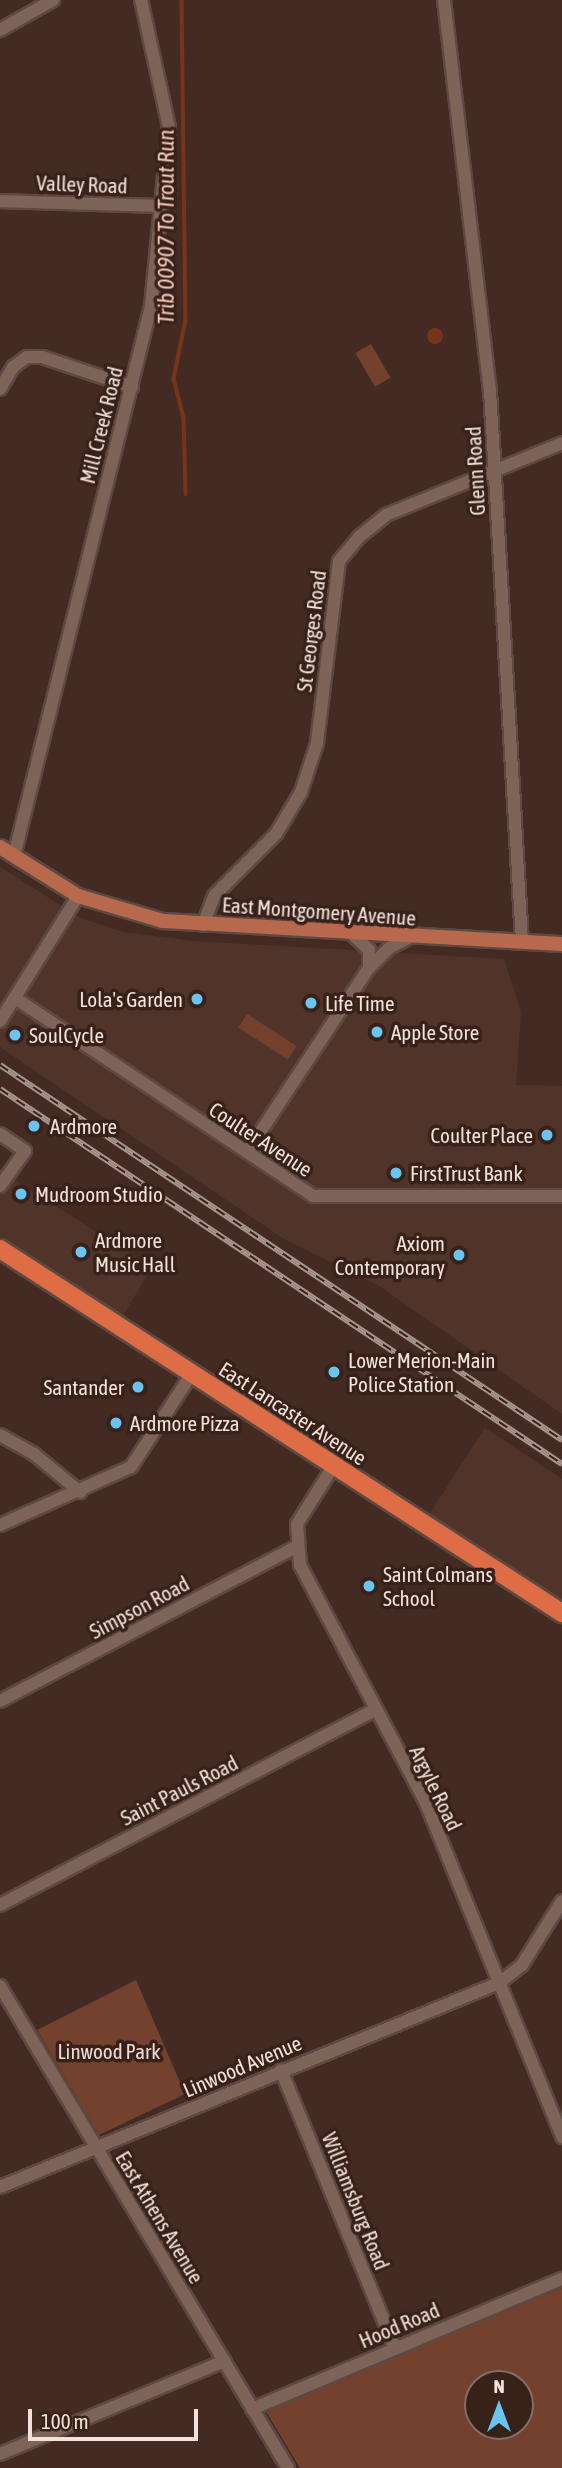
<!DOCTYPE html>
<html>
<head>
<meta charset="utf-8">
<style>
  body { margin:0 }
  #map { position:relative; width:562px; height:2468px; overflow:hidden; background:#432b23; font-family:"Asap Condensed",sans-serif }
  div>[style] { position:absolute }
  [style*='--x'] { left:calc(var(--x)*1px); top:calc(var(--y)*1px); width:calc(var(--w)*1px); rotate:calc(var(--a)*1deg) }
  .built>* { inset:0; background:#513429 }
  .green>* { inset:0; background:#75412f; transform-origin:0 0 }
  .water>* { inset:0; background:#78341b }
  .round { border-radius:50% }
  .stream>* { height:3.5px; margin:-1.75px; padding:0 1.75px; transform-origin:1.75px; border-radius:1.75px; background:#78341b }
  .roads { filter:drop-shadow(2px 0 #5d4941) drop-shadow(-2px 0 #5d4941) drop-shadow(0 2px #5d4941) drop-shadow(0 -2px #5d4941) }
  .minor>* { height:12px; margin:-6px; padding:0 6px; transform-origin:6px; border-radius:6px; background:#7e6359 }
  .major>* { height:14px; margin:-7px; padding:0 7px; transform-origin:7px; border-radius:7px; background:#b8694d }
  .highway>* { height:18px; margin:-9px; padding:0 9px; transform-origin:9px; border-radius:9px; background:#de6d45 }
  .rail>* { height:6px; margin-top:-3px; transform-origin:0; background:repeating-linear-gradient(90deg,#382119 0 10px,#a9958f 0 20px); box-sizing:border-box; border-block:2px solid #a9958f }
  .dots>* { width:19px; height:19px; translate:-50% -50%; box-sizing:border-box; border:4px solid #382119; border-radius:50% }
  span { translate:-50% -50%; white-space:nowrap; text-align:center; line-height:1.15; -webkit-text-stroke:7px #382119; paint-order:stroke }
  .street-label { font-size:21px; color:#f2e1dc }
  .poi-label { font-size:21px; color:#f2e1dc }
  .right { translate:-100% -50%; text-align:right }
  .left { translate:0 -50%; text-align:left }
  .park-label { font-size:21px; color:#efdad2 }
  .water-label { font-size:23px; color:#f7ccbd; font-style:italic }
  .north { position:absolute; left:464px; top:2370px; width:70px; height:70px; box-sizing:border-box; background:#382119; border:2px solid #826e67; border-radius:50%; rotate:0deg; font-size:19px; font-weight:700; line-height:28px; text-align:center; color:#f2e1dc }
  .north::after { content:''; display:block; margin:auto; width:24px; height:32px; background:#69c4f1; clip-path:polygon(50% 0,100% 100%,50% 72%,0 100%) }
  .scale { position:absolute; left:28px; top:2409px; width:170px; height:32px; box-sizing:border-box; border:4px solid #f2e1dc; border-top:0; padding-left:9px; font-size:21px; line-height:24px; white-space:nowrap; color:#f2e1dc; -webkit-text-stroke:5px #382119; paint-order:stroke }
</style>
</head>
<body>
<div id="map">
  <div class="built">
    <div style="clip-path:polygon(0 867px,81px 918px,123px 932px,193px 941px,504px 959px,521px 1012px,516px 1085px,562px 1086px,562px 1414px,378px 1285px,284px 1239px,0 1047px)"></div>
    <div style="clip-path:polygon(0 1171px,152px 1267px,123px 1316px,0 1237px)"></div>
    <div style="clip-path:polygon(485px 1428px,562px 1479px,562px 1600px,428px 1516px)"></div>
  </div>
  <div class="green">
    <div style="left:371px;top:344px;width:39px;height:18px;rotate:60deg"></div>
    <div style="left:247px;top:1014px;width:59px;height:16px;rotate:33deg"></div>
    <div style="clip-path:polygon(136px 1980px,185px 2094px,99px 2135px,37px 2030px)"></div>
    <div style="clip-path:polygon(evenodd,562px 2288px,562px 2468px,300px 2468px,265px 2410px,562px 2288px,478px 2384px,520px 2384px,520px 2426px,478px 2426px,478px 2384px)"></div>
  </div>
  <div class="water">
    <div class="round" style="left:427px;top:328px;width:16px;height:16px"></div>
  </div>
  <div class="stream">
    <div style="--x:182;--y:0;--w:320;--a:89.3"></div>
    <div style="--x:186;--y:320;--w:60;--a:101.5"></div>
    <div style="--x:174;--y:379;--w:40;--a:75.6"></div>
    <div style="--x:184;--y:418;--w:76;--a:88.5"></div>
  </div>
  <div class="roads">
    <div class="minor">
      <div style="--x:444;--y:0;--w:393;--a:83.3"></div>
      <div style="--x:490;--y:390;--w:553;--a:86.68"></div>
      <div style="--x:0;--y:30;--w:61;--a:-29.5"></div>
      <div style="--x:0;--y:201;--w:162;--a:1.8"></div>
      <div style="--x:0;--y:389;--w:26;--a:-59"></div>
      <div style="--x:13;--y:367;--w:17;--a:-36"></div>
      <div style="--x:27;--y:357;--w:15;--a:0"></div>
      <div style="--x:42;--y:357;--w:95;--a:18.4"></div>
      <div style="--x:14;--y:856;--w:567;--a:-76.01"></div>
      <div style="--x:151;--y:306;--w:180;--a:-84.3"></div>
      <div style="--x:169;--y:127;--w:130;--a:-102.4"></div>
      <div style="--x:203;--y:925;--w:31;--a:-69"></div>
      <div style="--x:214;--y:896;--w:88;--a:-45"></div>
      <div style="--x:276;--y:834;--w:49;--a:-59.2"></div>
      <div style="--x:301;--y:792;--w:52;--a:-71.9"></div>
      <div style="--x:317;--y:743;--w:183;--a:-83.1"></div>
      <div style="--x:339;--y:561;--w:31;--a:-50"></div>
      <div style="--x:359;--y:537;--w:35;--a:-39"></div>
      <div style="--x:386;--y:515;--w:190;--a:-22.2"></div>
      <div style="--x:352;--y:934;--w:23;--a:43"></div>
      <div style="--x:369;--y:950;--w:18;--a:90"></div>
      <div style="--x:15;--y:998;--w:358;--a:33.6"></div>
      <div style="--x:313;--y:1196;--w:249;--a:0"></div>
      <div style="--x:0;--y:1021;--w:147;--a:-58"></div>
      <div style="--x:0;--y:1134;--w:30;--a:34"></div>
      <div style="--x:25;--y:1151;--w:43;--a:125.5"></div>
      <div style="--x:247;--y:1152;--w:221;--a:-56.5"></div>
      <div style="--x:369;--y:968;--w:28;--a:-45"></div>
      <div style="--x:389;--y:948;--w:22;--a:-27"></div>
      <div style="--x:0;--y:1435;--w:39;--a:29"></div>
      <div style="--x:34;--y:1454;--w:60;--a:39.6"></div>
      <div style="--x:333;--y:1467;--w:67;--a:122.3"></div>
      <div style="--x:297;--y:1524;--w:41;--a:85.8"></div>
      <div style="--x:300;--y:1565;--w:269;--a:62.1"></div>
      <div style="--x:426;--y:1803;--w:361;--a:67.8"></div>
      <div style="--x:0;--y:1525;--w:143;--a:-23.9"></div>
      <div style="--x:131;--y:1467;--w:110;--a:-56.9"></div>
      <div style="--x:0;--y:1701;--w:334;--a:-27.5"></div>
      <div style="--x:0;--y:1905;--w:423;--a:-27.5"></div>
      <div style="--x:0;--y:1986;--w:561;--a:59.14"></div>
      <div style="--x:281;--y:2070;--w:300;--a:67.7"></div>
      <div style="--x:0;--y:2187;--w:539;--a:-22.24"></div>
      <div style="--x:499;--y:1983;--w:29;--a:-38"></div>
      <div style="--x:522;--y:1965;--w:75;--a:-58"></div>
      <div style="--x:252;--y:2409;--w:336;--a:-22.8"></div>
      <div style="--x:0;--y:2454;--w:243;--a:-22.5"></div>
    </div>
    <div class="major">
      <div style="--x:0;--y:847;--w:92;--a:32.1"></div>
      <div style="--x:78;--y:896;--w:89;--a:16.4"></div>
      <div style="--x:163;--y:921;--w:400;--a:3.3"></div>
    </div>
    <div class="highway">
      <div style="--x:0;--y:1249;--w:670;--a:32.93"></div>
    </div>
  </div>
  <div class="rail">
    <div style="--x:0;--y:1065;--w:676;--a:33.71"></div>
    <div style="--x:0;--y:1089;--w:676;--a:33.71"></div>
  </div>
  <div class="dots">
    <div style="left:197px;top:999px;background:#69c4f1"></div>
    <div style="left:311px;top:1003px;background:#69c4f1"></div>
    <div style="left:377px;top:1032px;background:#69c4f1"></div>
    <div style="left:15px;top:1035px;background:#69c4f1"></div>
    <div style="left:34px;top:1126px;background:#69c4f1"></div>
    <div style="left:547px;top:1135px;background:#69c4f1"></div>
    <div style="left:396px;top:1173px;background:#69c4f1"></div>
    <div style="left:21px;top:1194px;background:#69c4f1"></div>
    <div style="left:81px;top:1252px;background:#69c4f1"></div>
    <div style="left:459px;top:1255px;background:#69c4f1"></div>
    <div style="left:334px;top:1372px;background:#69c4f1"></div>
    <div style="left:138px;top:1387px;background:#69c4f1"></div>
    <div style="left:116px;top:1423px;background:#69c4f1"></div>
    <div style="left:369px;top:1586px;background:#69c4f1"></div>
  </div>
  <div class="street-label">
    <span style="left:82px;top:184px;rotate:2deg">Valley Road</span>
    <span style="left:101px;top:425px;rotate:-76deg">Mill Creek Road</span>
    <span style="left:475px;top:471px;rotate:-93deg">Glenn Road</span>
    <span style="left:311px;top:631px;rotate:-83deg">St Georges Road</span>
    <span style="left:319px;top:911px;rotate:4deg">East Montgomery Avenue</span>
    <span style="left:261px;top:1139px;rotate:33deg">Coulter Avenue</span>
    <span style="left:293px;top:1413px;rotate:33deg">East Lancaster Avenue</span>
    <span style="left:139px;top:1607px;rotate:-28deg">Simpson Road</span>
    <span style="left:436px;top:1788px;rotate:64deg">Argyle Road</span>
    <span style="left:179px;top:1790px;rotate:-27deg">Saint Pauls Road</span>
    <span style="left:242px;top:2066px;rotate:-23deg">Linwood Avenue</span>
    <span style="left:356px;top:2201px;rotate:68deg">Williamsburg Road</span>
    <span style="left:160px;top:2217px;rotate:59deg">East Athens Avenue</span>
    <span style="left:399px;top:2325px;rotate:-23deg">Hood Road</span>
  </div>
  <div class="poi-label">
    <span class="right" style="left:183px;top:999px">Lola's Garden</span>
    <span class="left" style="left:325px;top:1003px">Life Time</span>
    <span class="left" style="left:391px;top:1032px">Apple Store</span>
    <span class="left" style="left:29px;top:1035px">SoulCycle</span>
    <span class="left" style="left:50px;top:1126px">Ardmore</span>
    <span class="right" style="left:533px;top:1135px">Coulter Place</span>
    <span class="left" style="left:410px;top:1173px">FirstTrust Bank</span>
    <span class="left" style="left:35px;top:1194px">Mudroom Studio</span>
    <span class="left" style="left:95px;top:1252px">Ardmore<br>Music Hall</span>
    <span class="right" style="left:445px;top:1255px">Axiom<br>Contemporary</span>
    <span class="left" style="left:348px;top:1372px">Lower Merion-Main<br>Police Station</span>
    <span class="right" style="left:124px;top:1387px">Santander</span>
    <span class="left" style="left:130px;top:1423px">Ardmore Pizza</span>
    <span class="left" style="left:383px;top:1586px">Saint Colmans<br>School</span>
  </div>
  <div class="park-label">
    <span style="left:109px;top:2051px">Linwood Park</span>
  </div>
  <div class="water-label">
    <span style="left:166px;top:227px;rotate:-90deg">Trib 00907 To Trout Run</span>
  </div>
  <div class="north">N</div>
  <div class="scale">100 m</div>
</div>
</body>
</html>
